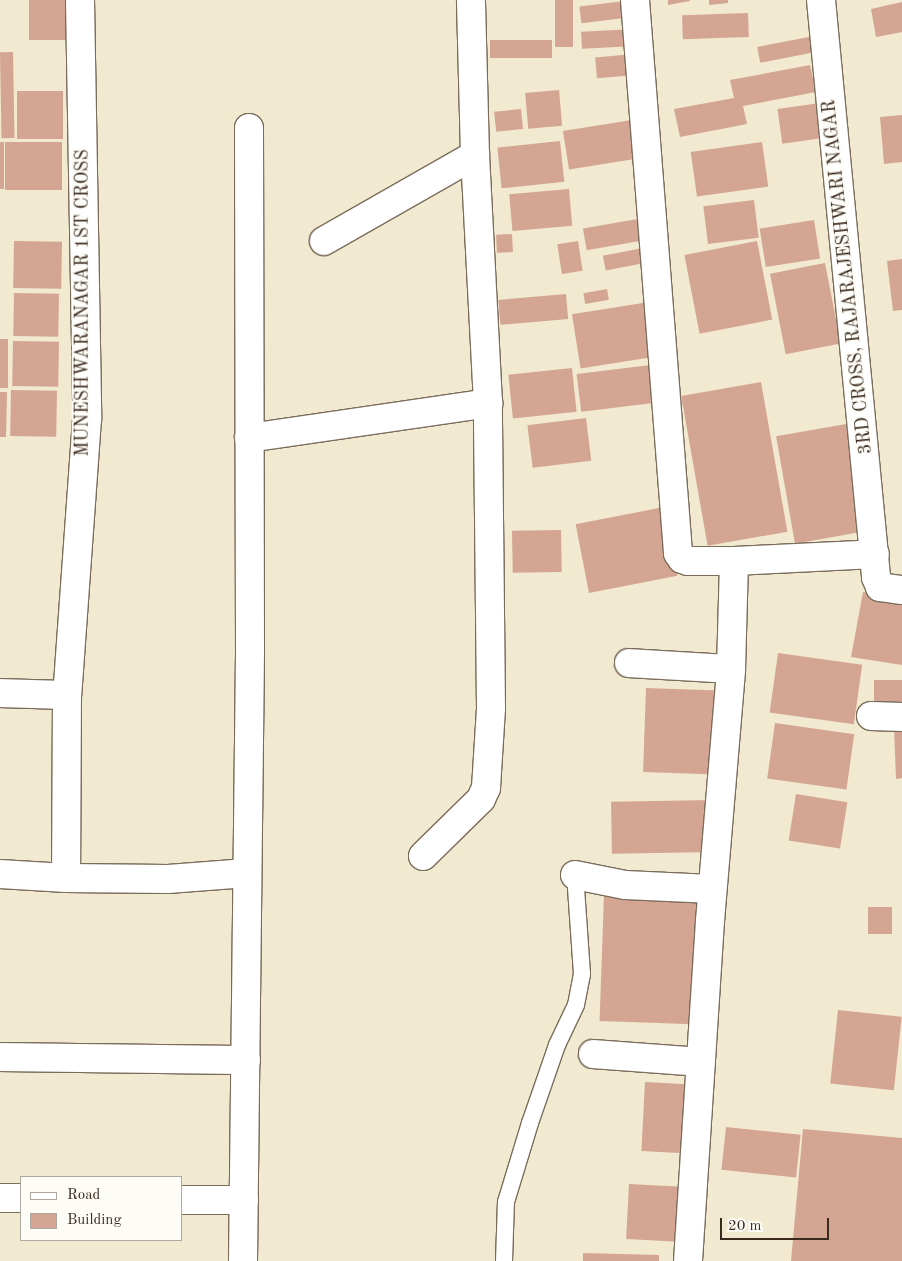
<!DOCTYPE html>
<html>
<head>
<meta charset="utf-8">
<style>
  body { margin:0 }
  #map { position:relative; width:902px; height:1261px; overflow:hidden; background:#f1e9d0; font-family:"Old Standard TT",serif }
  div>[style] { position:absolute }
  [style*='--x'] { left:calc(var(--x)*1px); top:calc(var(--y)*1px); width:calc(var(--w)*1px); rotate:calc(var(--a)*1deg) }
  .building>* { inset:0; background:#d5a594; transform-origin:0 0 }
  .roads { filter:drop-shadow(1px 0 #7b6d5c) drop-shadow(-1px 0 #7b6d5c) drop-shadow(0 1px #7b6d5c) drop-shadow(0 -1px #7b6d5c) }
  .service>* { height:16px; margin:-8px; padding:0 8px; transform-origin:8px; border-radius:8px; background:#fff }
  .minor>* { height:28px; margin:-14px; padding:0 14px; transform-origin:14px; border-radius:14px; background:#fff }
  span { translate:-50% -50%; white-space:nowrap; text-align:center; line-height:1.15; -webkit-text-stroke:4px #fdfcf7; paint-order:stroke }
  .street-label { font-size:18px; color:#3b2a1e }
  .legend { position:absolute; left:20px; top:1176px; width:162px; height:65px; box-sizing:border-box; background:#fdfcf7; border:1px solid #afa8a0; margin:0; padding:6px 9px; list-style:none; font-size:15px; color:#3b2a1e }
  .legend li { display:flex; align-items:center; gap:10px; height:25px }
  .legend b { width:25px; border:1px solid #afa8a0 }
  .scale { position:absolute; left:720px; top:1218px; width:109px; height:22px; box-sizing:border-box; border:2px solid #3b2a1e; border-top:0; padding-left:6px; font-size:15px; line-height:18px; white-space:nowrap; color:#3b2a1e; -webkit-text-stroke:4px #fdfcf7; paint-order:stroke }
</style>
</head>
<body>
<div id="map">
  <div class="building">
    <div style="left:29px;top:0;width:38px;height:40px"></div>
    <div style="left:555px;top:0;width:18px;height:47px"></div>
    <div style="left:632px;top:0;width:17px;height:53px;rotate:83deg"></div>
    <div style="clip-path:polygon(668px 0,690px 0,690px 1px,668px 5px)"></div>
    <div style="clip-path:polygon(709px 0,728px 0,728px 3px,709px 5px)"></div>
    <div style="clip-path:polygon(902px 2px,902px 32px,876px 37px,871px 9px)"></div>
    <div style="left:748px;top:13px;width:24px;height:66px;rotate:88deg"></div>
    <div style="left:635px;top:29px;width:17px;height:54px;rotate:87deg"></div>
    <div style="left:819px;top:35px;width:16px;height:63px;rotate:79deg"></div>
    <div style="left:552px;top:40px;width:18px;height:62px;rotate:90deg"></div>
    <div style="left:13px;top:52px;width:86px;height:13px;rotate:89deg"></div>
    <div style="left:634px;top:54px;width:21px;height:39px;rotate:85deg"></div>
    <div style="clip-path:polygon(810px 65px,816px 92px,743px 106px,747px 124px,680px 137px,674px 109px,734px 98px,730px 80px)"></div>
    <div style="left:559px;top:90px;width:36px;height:34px;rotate:85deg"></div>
    <div style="left:17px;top:91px;width:46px;height:48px"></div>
    <div style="left:820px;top:103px;width:35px;height:43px;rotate:82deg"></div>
    <div style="left:521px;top:109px;width:20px;height:27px;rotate:84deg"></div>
    <div style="clip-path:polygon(902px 115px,902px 162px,884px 164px,880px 117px)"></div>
    <div style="left:638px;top:119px;width:39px;height:76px;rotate:81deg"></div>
    <div style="left:560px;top:141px;width:41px;height:63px;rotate:84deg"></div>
    <div style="left:0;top:142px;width:4px;height:47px"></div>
    <div style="left:5px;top:142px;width:57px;height:48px"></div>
    <div style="left:762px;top:142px;width:45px;height:72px;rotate:82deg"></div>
    <div style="left:569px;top:189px;width:37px;height:60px;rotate:85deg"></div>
    <div style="left:754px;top:200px;width:38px;height:51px;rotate:83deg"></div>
    <div style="left:643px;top:218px;width:22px;height:61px;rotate:80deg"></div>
    <div style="left:814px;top:220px;width:39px;height:55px;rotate:81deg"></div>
    <div style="left:512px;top:234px;width:18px;height:16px;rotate:87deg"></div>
    <div style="left:14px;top:241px;width:48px;height:47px;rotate:1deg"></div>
    <div style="left:578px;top:241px;width:30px;height:21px;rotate:81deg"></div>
    <div style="left:757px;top:241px;width:80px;height:74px;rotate:79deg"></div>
    <div style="left:648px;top:247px;width:15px;height:46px;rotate:79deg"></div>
    <div style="clip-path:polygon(902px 259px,902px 310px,893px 311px,887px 261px)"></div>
    <div style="left:825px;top:263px;width:82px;height:56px;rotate:79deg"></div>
    <div style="left:607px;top:289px;width:11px;height:24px;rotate:80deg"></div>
    <div style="left:14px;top:293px;width:45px;height:43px;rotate:1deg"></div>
    <div style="left:566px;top:294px;width:25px;height:68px;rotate:85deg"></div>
    <div style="left:649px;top:302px;width:55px;height:78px;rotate:81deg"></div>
    <div style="left:0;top:339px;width:8px;height:49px"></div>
    <div style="left:13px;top:341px;width:46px;height:45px;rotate:1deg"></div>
    <div style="left:659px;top:364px;width:38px;height:83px;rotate:83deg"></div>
    <div style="left:572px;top:368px;width:44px;height:64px;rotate:84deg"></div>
    <div style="left:761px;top:382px;width:152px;height:81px;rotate:80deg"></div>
    <div style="left:11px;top:390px;width:46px;height:46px;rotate:1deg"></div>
    <div style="clip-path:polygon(0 392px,7px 392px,6px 437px,0 437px)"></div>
    <div style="left:586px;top:418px;width:43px;height:59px;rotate:83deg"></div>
    <div style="left:846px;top:424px;width:109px;height:71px;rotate:80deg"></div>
    <div style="left:664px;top:507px;width:70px;height:90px;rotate:79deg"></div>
    <div style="left:561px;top:530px;width:42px;height:49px;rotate:89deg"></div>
    <div style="clip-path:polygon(863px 592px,902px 598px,902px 665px,851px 657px)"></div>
    <div style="left:778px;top:653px;width:85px;height:60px;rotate:8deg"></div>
    <div style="left:874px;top:680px;width:28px;height:26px"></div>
    <div style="left:646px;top:688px;width:73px;height:84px;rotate:2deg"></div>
    <div style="left:775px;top:723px;width:80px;height:56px;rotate:8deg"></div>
    <div style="clip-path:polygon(902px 726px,902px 778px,896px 779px,894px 727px)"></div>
    <div style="left:796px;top:794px;width:52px;height:47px;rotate:9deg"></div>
    <div style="left:714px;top:800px;width:52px;height:103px;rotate:89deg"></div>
    <div style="left:604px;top:894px;width:94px;height:127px;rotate:2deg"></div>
    <div style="left:868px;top:907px;width:24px;height:27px"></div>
    <div style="left:838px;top:1010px;width:64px;height:74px;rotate:6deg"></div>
    <div style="left:645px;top:1082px;width:52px;height:69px;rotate:3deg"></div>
    <div style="left:726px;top:1127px;width:75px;height:43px;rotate:6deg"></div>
    <div style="clip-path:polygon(803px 1129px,902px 1138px,902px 1261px,791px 1261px)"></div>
    <div style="left:629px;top:1184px;width:62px;height:55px;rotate:3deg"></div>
    <div style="clip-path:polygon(583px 1253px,659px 1255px,659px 1261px,583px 1261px)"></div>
  </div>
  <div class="roads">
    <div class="service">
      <div style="--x:504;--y:1261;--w:59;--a:-88.1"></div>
      <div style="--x:506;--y:1202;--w:83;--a:-73.1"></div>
      <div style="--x:530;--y:1123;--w:83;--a:-70.9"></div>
      <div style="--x:557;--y:1045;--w:44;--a:-64.6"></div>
      <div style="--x:576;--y:1005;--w:32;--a:-79"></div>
      <div style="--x:582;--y:974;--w:99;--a:-94"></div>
    </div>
    <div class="minor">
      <div style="--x:80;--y:0;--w:419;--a:89"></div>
      <div style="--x:87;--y:419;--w:277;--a:94.1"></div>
      <div style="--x:67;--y:695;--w:183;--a:90.3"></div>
      <div style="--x:66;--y:878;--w:102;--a:0.6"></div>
      <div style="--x:168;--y:879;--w:79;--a:-4.3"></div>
      <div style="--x:635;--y:0;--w:555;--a:85.55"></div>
      <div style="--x:678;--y:553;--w:7;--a:56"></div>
      <div style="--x:682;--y:559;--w:6;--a:18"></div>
      <div style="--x:688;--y:561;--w:46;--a:0"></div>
      <div style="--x:734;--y:561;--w:141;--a:-2.8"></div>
      <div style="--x:821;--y:0;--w:580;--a:84.55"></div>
      <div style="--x:876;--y:577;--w:11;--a:68"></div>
      <div style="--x:880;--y:587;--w:22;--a:8"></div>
      <div style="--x:324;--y:241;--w:174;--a:-29.7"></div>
      <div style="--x:249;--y:438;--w:242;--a:-8.3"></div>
      <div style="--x:629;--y:663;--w:102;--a:3.4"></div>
      <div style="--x:0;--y:693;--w:67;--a:1.7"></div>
      <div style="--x:871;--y:716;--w:31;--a:2"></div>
      <div style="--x:423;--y:856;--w:81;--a:-44.5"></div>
      <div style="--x:481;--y:799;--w:12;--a:-66"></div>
      <div style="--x:486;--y:788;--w:80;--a:-86.4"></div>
      <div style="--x:491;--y:708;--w:305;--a:-90.6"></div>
      <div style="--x:488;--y:403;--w:248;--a:-93"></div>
      <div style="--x:475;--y:155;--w:155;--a:-91.5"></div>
      <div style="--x:0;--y:874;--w:66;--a:3.5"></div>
      <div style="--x:575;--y:875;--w:51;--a:11.3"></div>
      <div style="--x:625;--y:885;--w:87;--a:2.6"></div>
      <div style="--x:593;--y:1054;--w:108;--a:4.2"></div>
      <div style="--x:0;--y:1057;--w:246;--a:0.7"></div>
      <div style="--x:0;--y:1198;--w:21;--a:0"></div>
      <div style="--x:181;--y:1200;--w:63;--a:0"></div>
      <div style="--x:243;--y:1261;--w:611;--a:-89.34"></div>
      <div style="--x:250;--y:650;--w:522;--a:-90.11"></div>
      <div style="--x:688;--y:1261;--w:341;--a:-86.3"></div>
      <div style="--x:710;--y:921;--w:253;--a:-85.2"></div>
      <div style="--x:731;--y:669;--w:108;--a:-88.4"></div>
    </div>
  </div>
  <div class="street-label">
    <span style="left:848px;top:277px;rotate:-96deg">3RD CROSS, RAJARAJESHWARI NAGAR</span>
    <span style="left:83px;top:303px;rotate:-90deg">MUNESHWARANAGAR 1ST CROSS</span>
  </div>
  <ul class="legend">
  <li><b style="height:6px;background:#fff"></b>Road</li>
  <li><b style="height:14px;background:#d5a594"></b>Building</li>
  </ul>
  <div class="scale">20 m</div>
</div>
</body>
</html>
